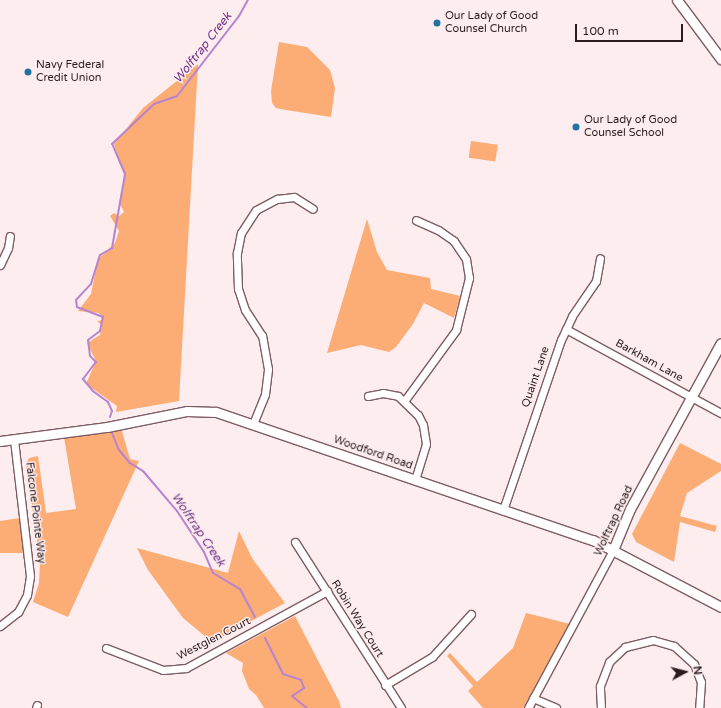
<!DOCTYPE html>
<html>
<head>
<meta charset="utf-8">
<style>
  body { margin:0 }
  #map { position:relative; width:721px; height:708px; overflow:hidden; background:#fdedef; font-family:"Varela Round",sans-serif }
  div>[style] { position:absolute }
  [style*='--x'] { left:calc(var(--x)*1px); top:calc(var(--y)*1px); width:calc(var(--w)*1px); rotate:calc(var(--a)*1deg) }
  .green>* { inset:0; background:#fcac75; transform-origin:0 0 }
  .stream>* { height:2px; margin:-1px; padding:0 1px; transform-origin:1px; border-radius:1px; background:#b884d0 }
  .roads { filter:drop-shadow(1px 0 #7e5c63) drop-shadow(-1px 0 #7e5c63) drop-shadow(0 1px #7e5c63) drop-shadow(0 -1px #7e5c63) }
  .minor>* { height:7px; margin:-3.5px; padding:0 3.5px; transform-origin:3.5px; border-radius:3.5px; background:#fff }
  .tertiary>* { height:9px; margin:-4.5px; padding:0 4.5px; transform-origin:4.5px; border-radius:4.5px; background:#fff }
  .dots>* { width:11px; height:11px; translate:-50% -50%; box-sizing:border-box; border:2px solid #fdedef; border-radius:50% }
  span { translate:-50% -50%; white-space:nowrap; text-align:center; line-height:1.15; -webkit-text-stroke:3px #fdedef; paint-order:stroke }
  .poi-label { font-size:11px; color:#2a1c1f }
  .left { translate:0 -50%; text-align:left }
  .street-label { font-size:11px; color:#2a1c1f }
  .water-label { font-size:12px; color:#6d2d86; font-style:italic }
  .north { position:absolute; left:665px; top:652px; width:40px; height:40px; -webkit-text-stroke:3px #fdedef; paint-order:stroke; rotate:83deg; font-size:11px; font-weight:700; line-height:16px; text-align:center; color:#2a1c1f }
  .north::after { content:''; display:block; margin:auto; width:14px; height:18px; background:#2a1c1f; clip-path:polygon(50% 0,100% 100%,50% 72%,0 100%) }
  .scale { position:absolute; left:575px; top:24px; width:108px; height:18px; box-sizing:border-box; border:2px solid #2a1c1f; border-top:0; padding-left:5px; font-size:12px; line-height:14px; white-space:nowrap; color:#2a1c1f; -webkit-text-stroke:3px #fdedef; paint-order:stroke }
</style>
</head>
<body>
<div id="map">
  <div class="green">
    <div style="clip-path:polygon(279px 42px,307px 47px,330px 70px,335px 88px,331px 117px,286px 110px,276px 108px,272px 103px,271px 91px)"></div>
    <div style="clip-path:polygon(198px 64px,179px 401px,116px 412px,117px 406px,86px 384px,96px 361px,87px 343px,100px 335px,102px 325px,97px 321px,103px 320px,99px 313px,78px 311px,91px 294px,98px 259px,115px 243px,119px 231px,110px 216px,114px 213px,119px 216px,124px 212px,119px 202px,123px 190px,124px 174px,114px 144px,143px 108px)"></div>
    <div style="left:471px;top:141px;width:27px;height:17px;rotate:8deg"></div>
    <div style="clip-path:polygon(367px 219px,377px 252px,387px 270px,430px 278px,431px 289px,460px 296px,458px 304px,454px 318px,424px 303px,413px 324px,396px 347px,389px 352px,361px 345px,327px 353px)"></div>
    <div style="clip-path:polygon(121px 428px,130px 459px,139px 461px,68px 617px,33px 602px,39px 583px,40px 562px,26px 464px,29px 458px,38px 456px,46px 513px,76px 509px,64px 437px)"></div>
    <div style="clip-path:polygon(680px 443px,721px 464px,721px 471px,687px 493px,680px 516px,717px 526px,715px 532px,680px 522px,674px 562px,636px 542px,632px 534px)"></div>
    <div style="clip-path:polygon(20px 518px,25px 553px,0 553px,0 521px)"></div>
    <div style="clip-path:polygon(239px 531px,252px 558px,285px 603px,212px 642px,183px 618px,148px 570px,137px 548px,228px 573px)"></div>
    <div style="clip-path:polygon(526px 613px,570px 624px,523px 708px,483px 708px,468px 691px,473px 686px,447px 656px,450px 653px,477px 682px,513px 648px)"></div>
    <div style="clip-path:polygon(295px 616px,339px 701px,341px 708px,264px 708px,256px 695px,249px 689px,242px 671px,243px 663px,226px 653px)"></div>
  </div>
  <div class="stream">
    <div style="--x:110;--y:417;--w:6;--a:-72"></div>
    <div style="--x:112;--y:411;--w:10;--a:-114"></div>
    <div style="--x:108;--y:402;--w:19;--a:-144"></div>
    <div style="--x:93;--y:391;--w:16;--a:-130"></div>
    <div style="--x:83;--y:379;--w:21;--a:-53"></div>
    <div style="--x:96;--y:362;--w:8;--a:-135"></div>
    <div style="--x:90;--y:356;--w:16;--a:-97"></div>
    <div style="--x:88;--y:340;--w:15;--a:-37"></div>
    <div style="--x:100;--y:331;--w:14;--a:-78"></div>
    <div style="--x:103;--y:317;--w:28;--a:-159"></div>
    <div style="--x:77;--y:307;--w:7;--a:-98"></div>
    <div style="--x:76;--y:300;--w:22;--a:-47"></div>
    <div style="--x:91;--y:284;--w:30;--a:-73"></div>
    <div style="--x:100;--y:255;--w:14;--a:-30"></div>
    <div style="--x:112;--y:248;--w:75;--a:-80"></div>
    <div style="--x:125;--y:174;--w:33;--a:-113"></div>
    <div style="--x:112;--y:144;--w:58;--a:-43.6"></div>
    <div style="--x:154;--y:104;--w:24;--a:-19"></div>
    <div style="--x:177;--y:96;--w:101;--a:-52.2"></div>
    <div style="--x:239;--y:16;--w:18;--a:-61"></div>
    <div style="--x:112;--y:433;--w:18;--a:68"></div>
    <div style="--x:119;--y:450;--w:17;--a:50"></div>
    <div style="--x:130;--y:463;--w:15;--a:32"></div>
    <div style="--x:143;--y:471;--w:52;--a:49.6"></div>
    <div style="--x:177;--y:511;--w:49;--a:56.6"></div>
    <div style="--x:204;--y:552;--w:23;--a:67"></div>
    <div style="--x:213;--y:573;--w:31;--a:31"></div>
    <div style="--x:240;--y:589;--w:32;--a:62"></div>
    <div style="--x:265;--y:638;--w:40;--a:63.4"></div>
    <div style="--x:283;--y:674;--w:19;--a:18"></div>
    <div style="--x:301;--y:680;--w:9;--a:69"></div>
    <div style="--x:304;--y:688;--w:14;--a:146"></div>
    <div style="--x:292;--y:696;--w:19;--a:39"></div>
  </div>
  <div class="roads">
    <div class="minor">
      <div style="--x:0;--y:265;--w:19;--a:-65"></div>
      <div style="--x:8;--y:248;--w:12;--a:-81"></div>
      <div style="--x:566;--y:329;--w:176;--a:28.5"></div>
      <div style="--x:368;--y:396;--w:15;--a:-11"></div>
      <div style="--x:383;--y:393;--w:15;--a:11"></div>
      <div style="--x:398;--y:396;--w:28;--a:44"></div>
      <div style="--x:418;--y:415;--w:11;--a:63"></div>
      <div style="--x:423;--y:425;--w:19;--a:81"></div>
      <div style="--x:426;--y:444;--w:38;--a:107"></div>
      <div style="--x:405;--y:400;--w:87;--a:-53.9"></div>
      <div style="--x:456;--y:330;--w:54;--a:-76"></div>
      <div style="--x:469;--y:278;--w:19;--a:-99"></div>
      <div style="--x:466;--y:259;--w:22;--a:-124"></div>
      <div style="--x:454;--y:241;--w:19;--a:-145"></div>
      <div style="--x:438;--y:230;--w:24;--a:-156"></div>
      <div style="--x:253;--y:424;--w:32;--a:-68"></div>
      <div style="--x:265;--y:394;--w:25;--a:-83"></div>
      <div style="--x:268;--y:369;--w:34;--a:-100"></div>
      <div style="--x:262;--y:336;--w:31;--a:-123"></div>
      <div style="--x:245;--y:310;--w:22;--a:-108"></div>
      <div style="--x:238;--y:289;--w:36;--a:-92"></div>
      <div style="--x:237;--y:253;--w:20;--a:-79"></div>
      <div style="--x:241;--y:233;--w:27;--a:-57"></div>
      <div style="--x:256;--y:210;--w:24;--a:-28"></div>
      <div style="--x:277;--y:199;--w:17;--a:-7"></div>
      <div style="--x:294;--y:197;--w:22;--a:32"></div>
      <div style="--x:503;--y:510;--w:180;--a:-71.2"></div>
      <div style="--x:561;--y:340;--w:26;--a:-65"></div>
      <div style="--x:572;--y:316;--w:42;--a:-55.6"></div>
      <div style="--x:596;--y:281;--w:23;--a:-80"></div>
      <div style="--x:295;--y:542;--w:197;--a:57.4"></div>
      <div style="--x:0;--y:626;--w:23;--a:-38"></div>
      <div style="--x:18;--y:612;--w:19;--a:-62"></div>
      <div style="--x:27;--y:595;--w:19;--a:-81"></div>
      <div style="--x:30;--y:576;--w:138;--a:-96.7"></div>
      <div style="--x:106;--y:648;--w:61;--a:21.1"></div>
      <div style="--x:163;--y:670;--w:23;--a:-5"></div>
      <div style="--x:186;--y:668;--w:161;--a:-28.6"></div>
      <div style="--x:385;--y:685;--w:55;--a:-30.8"></div>
      <div style="--x:432;--y:657;--w:58;--a:-47.8"></div>
      <div style="--x:533;--y:698;--w:25;--a:23"></div>
      <div style="--x:36;--y:708;--w:3;--a:-72"></div>
      <div style="--x:528;--y:708;--w:179;--a:-61.7"></div>
      <div style="--x:601;--y:708;--w:22;--a:-93"></div>
      <div style="--x:600;--y:686;--w:26;--a:-69"></div>
      <div style="--x:609;--y:662;--w:22;--a:-43"></div>
      <div style="--x:625;--y:647;--w:29;--a:-14"></div>
      <div style="--x:653;--y:640;--w:22;--a:16"></div>
      <div style="--x:674;--y:646;--w:27;--a:42"></div>
      <div style="--x:694;--y:664;--w:19;--a:69"></div>
      <div style="--x:701;--y:682;--w:26;--a:94"></div>
    </div>
    <div class="tertiary">
      <div style="--x:677;--y:0;--w:74;--a:53.3"></div>
      <div style="--x:0;--y:441;--w:108;--a:-7.5"></div>
      <div style="--x:107;--y:427;--w:82;--a:-11.3"></div>
      <div style="--x:187;--y:411;--w:29;--a:2"></div>
      <div style="--x:216;--y:412;--w:398;--a:18.8"></div>
      <div style="--x:593;--y:540;--w:144;--a:27.6"></div>
      <div style="--x:613;--y:550;--w:44;--a:-67.5"></div>
      <div style="--x:630;--y:509;--w:189;--a:-61.3"></div>
    </div>
  </div>
  <div class="dots">
    <div style="left:437px;top:23px;background:#2073a4"></div>
    <div style="left:28px;top:72px;background:#2073a4"></div>
    <div style="left:576px;top:127px;background:#2073a4"></div>
  </div>
  <div class="poi-label">
    <span class="left" style="left:445px;top:23px">Our Lady of Good<br>Counsel Church</span>
    <span class="left" style="left:36px;top:72px">Navy Federal<br>Credit Union</span>
    <span class="left" style="left:584px;top:127px">Our Lady of Good<br>Counsel School</span>
  </div>
  <div class="street-label">
    <span style="left:649px;top:361px;rotate:29deg">Barkham Lane</span>
    <span style="left:536px;top:377px;rotate:-71deg">Quaint Lane</span>
    <span style="left:373px;top:453px;rotate:19deg">Woodford Road</span>
    <span style="left:35px;top:513px;rotate:83deg">Falcone Pointe Way</span>
    <span style="left:614px;top:521px;rotate:-65deg">Wolftrap Road</span>
    <span style="left:357px;top:619px;rotate:58deg">Robin Way Court</span>
    <span style="left:214px;top:639px;rotate:-27deg">Westglen Court</span>
  </div>
  <div class="water-label">
    <span style="left:203px;top:48px;rotate:-52deg">Wolftrap Creek</span>
    <span style="left:198px;top:530px;rotate:56deg">Wolftrap Creek</span>
  </div>
  <div class="north">N</div>
  <div class="scale">100 m</div>
</div>
</body>
</html>
